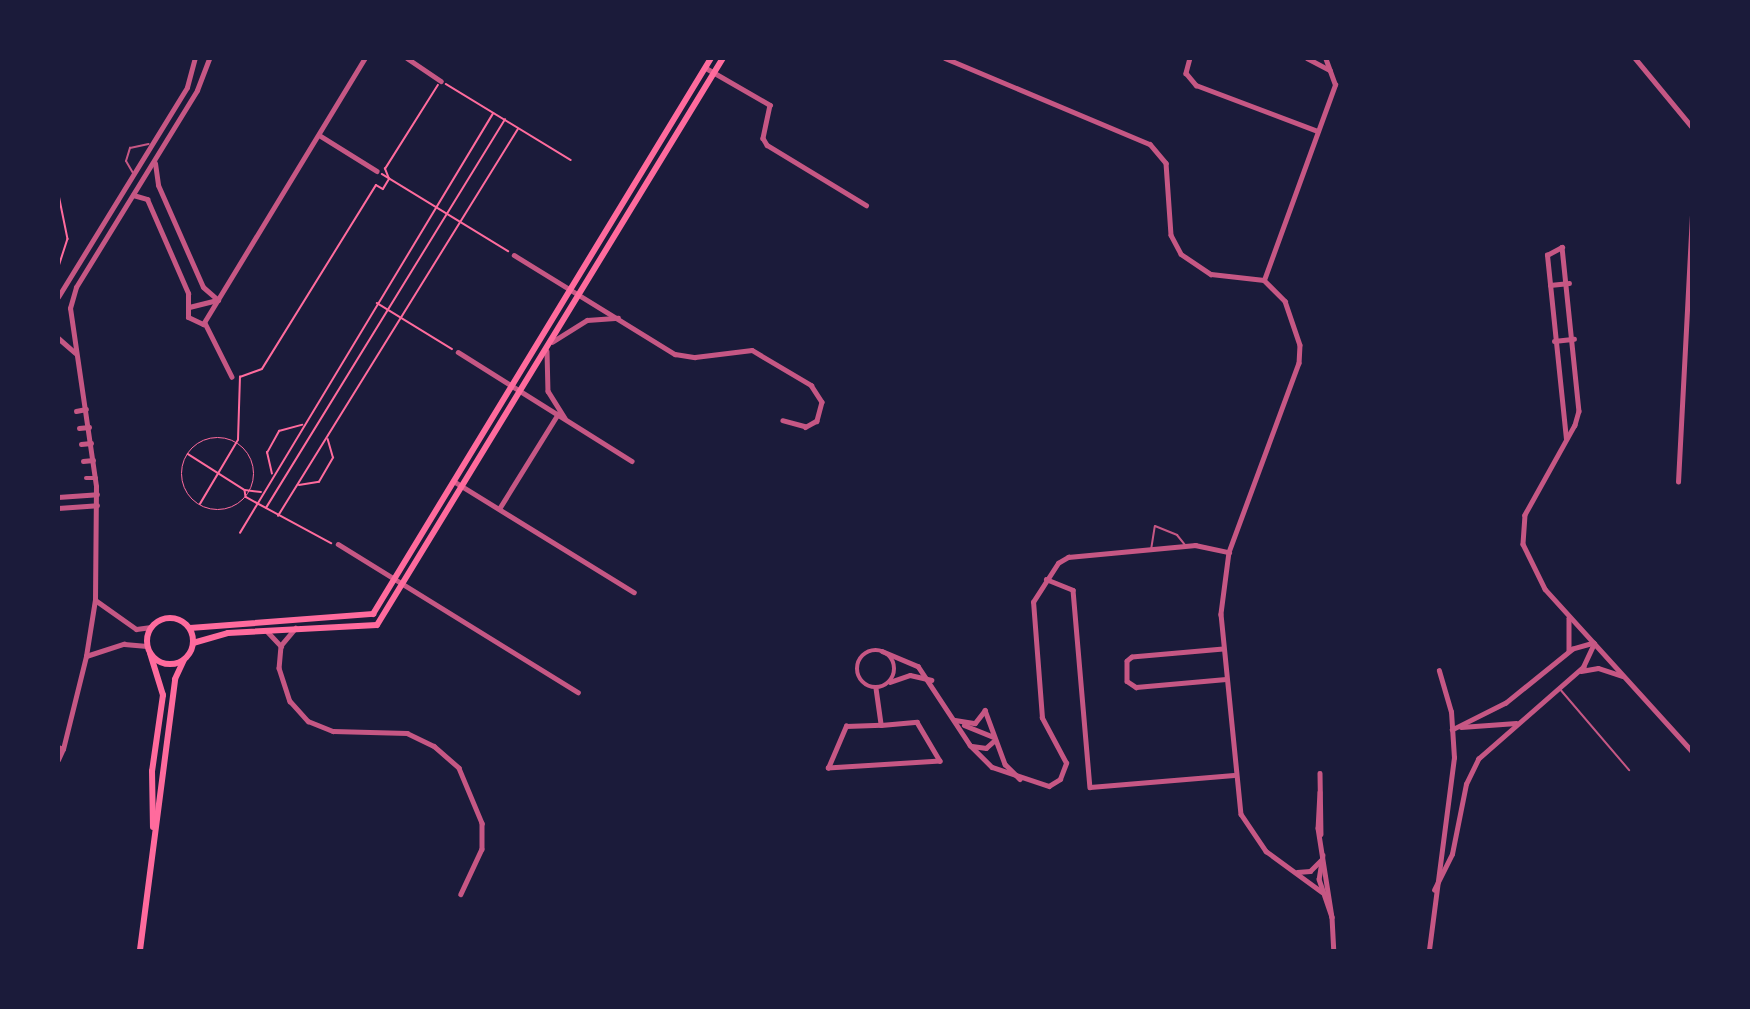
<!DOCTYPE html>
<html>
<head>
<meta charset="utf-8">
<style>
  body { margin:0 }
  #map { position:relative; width:1750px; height:1009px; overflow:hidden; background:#1b1b3a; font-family:"Space Grotesk",sans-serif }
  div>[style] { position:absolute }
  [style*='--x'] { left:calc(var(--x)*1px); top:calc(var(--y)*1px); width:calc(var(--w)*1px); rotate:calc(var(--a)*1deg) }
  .path>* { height:1.5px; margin:-0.75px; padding:0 0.75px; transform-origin:0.75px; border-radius:0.75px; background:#ff6b9d }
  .path>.ring { margin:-0.75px; padding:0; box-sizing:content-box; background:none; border:1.5px solid #ff6b9d; border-radius:50% }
  .service>* { height:2px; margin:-1px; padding:0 1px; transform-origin:1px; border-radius:1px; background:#c65784 }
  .minor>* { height:4.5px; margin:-2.25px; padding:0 2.25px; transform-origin:2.25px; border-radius:2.25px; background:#c65784 }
  .minor>.ring { margin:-2.25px; padding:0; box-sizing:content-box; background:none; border:4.5px solid #c65784; border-radius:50% }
  .tertiary>* { height:5px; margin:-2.5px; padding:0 2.5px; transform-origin:2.5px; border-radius:2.5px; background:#c65784 }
  .secondary>* { height:6px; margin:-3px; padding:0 3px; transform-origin:3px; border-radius:3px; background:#ff6b9d }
  .secondary>.ring { margin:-3px; padding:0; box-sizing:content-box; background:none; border:6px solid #ff6b9d; border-radius:50% }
  span { translate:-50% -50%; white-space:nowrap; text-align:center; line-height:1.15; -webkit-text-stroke:6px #1b1b3a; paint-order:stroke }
  .frame { position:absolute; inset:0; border:60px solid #1b1b3a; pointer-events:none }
</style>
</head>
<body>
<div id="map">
  <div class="path">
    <div style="--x:446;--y:84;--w:146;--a:31.3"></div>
    <div style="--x:382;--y:174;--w:148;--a:31.4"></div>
    <div style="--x:58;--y:190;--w:50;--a:78.5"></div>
    <div style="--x:68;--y:239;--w:32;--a:108"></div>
    <div style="--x:58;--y:279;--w:2;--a:63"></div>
    <div style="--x:377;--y:303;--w:88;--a:31.5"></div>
    <div class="ring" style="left:182px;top:438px;width:70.5px;height:70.5px"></div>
    <div style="--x:188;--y:454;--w:67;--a:32.3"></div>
    <div style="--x:245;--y:490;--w:7;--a:82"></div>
    <div style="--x:246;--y:497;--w:97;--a:28.4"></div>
    <div style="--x:272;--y:474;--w:22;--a:-103"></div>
    <div style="--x:267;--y:453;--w:25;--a:-61"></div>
    <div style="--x:279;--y:431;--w:24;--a:-15"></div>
    <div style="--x:299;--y:485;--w:20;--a:-9"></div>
    <div style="--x:319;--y:482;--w:28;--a:-60"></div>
    <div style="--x:333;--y:458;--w:19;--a:-106"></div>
    <div style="--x:245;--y:490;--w:16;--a:7"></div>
    <div style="--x:200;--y:504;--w:74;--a:-59.3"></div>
    <div style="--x:238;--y:440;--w:63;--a:-88.2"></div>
    <div style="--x:240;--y:377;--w:23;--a:-20"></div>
    <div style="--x:262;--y:369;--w:216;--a:-58.2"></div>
    <div style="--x:376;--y:185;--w:8;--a:30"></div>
    <div style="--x:383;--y:189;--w:12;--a:-59"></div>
    <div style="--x:389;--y:179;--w:11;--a:-112"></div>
    <div style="--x:385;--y:169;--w:99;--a:-57.8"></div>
    <div style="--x:266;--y:508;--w:456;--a:-58.4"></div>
    <div style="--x:278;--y:516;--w:455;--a:-58.2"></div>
    <div style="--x:240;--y:533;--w:490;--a:-58.9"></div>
  </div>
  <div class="service">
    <div style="--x:133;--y:173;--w:14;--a:-120"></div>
    <div style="--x:126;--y:161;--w:14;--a:-73"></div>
    <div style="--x:130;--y:148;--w:19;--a:-12"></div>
    <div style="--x:1151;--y:550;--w:24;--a:-81"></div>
    <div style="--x:1155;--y:526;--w:24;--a:22"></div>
    <div style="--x:1177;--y:535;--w:13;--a:51"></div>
    <div style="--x:1559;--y:688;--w:108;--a:49.5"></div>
  </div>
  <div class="minor">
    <div style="--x:407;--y:58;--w:41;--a:34.1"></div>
    <div style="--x:945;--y:58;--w:222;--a:22.8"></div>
    <div style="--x:1150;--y:144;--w:25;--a:50"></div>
    <div style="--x:1166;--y:163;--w:72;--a:86"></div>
    <div style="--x:1171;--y:235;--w:21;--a:62"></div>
    <div style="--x:1181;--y:254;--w:36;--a:34"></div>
    <div style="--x:1211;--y:274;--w:53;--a:6.5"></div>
    <div style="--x:1264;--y:280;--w:30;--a:45"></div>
    <div style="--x:1285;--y:301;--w:46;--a:71.2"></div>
    <div style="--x:1300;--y:345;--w:18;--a:93"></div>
    <div style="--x:1299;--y:363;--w:202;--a:110.3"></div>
    <div style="--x:1229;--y:552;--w:63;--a:97.4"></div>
    <div style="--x:1221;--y:614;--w:201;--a:84.3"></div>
    <div style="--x:1241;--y:814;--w:45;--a:56"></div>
    <div style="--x:1266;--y:851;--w:69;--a:36.2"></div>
    <div style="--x:1190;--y:58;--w:16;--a:105"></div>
    <div style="--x:1186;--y:73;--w:16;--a:50"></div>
    <div style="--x:1196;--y:85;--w:130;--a:20.7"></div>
    <div style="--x:1307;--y:58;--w:26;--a:28"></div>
    <div style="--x:1635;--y:58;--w:89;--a:50.4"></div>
    <div style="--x:706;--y:68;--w:74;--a:30"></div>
    <div style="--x:770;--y:105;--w:34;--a:102"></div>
    <div style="--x:763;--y:138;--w:8;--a:60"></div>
    <div style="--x:767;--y:145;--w:116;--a:31.2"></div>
    <div style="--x:319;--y:135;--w:68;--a:31.8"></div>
    <div style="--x:514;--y:255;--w:189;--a:31.6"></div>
    <div style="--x:675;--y:354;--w:20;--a:9"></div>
    <div style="--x:695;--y:357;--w:57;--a:-7"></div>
    <div style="--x:752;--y:350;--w:69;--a:30.7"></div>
    <div style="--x:811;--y:385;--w:20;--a:57"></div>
    <div style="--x:822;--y:402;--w:20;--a:105"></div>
    <div style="--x:817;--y:421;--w:13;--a:151"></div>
    <div style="--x:806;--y:427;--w:24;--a:-165"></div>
    <div style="--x:1264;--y:280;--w:208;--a:-70"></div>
    <div style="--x:1335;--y:85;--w:29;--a:-110"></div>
    <div style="--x:1550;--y:285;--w:19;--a:-6"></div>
    <div style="--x:205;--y:323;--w:60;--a:63.4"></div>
    <div style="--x:1554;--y:341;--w:20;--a:-6"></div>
    <div style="--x:552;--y:342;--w:41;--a:-32.2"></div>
    <div style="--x:587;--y:320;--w:31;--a:-4"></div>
    <div style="--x:547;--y:351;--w:40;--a:88.6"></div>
    <div style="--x:548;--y:391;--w:32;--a:58"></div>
    <div style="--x:458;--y:352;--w:205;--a:32.1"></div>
    <div style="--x:76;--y:411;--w:10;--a:-11"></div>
    <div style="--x:79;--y:428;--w:10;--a:-6"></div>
    <div style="--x:1566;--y:439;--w:185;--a:-95.9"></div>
    <div style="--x:1547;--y:255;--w:17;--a:-28"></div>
    <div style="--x:1562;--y:247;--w:165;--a:84.1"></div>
    <div style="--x:1579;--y:411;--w:15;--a:106"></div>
    <div style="--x:1575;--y:425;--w:103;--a:119.1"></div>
    <div style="--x:1525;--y:515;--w:29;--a:94"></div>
    <div style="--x:1523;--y:544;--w:50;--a:63.9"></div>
    <div style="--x:1545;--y:589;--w:219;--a:47.8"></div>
    <div style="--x:81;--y:444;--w:10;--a:-6"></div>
    <div style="--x:83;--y:461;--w:10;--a:-6"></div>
    <div style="--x:86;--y:478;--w:10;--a:0"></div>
    <div style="--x:455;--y:482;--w:210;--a:31.6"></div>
    <div style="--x:1678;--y:482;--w:267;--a:-87"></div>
    <div style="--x:58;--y:497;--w:39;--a:-4"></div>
    <div style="--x:58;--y:508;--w:39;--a:-4"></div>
    <div style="--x:499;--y:509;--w:112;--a:-58.2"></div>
    <div style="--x:338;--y:544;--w:282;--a:31.7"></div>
    <div style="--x:1046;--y:579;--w:29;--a:22"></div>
    <div style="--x:1073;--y:590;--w:198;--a:85.1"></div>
    <div style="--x:1090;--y:787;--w:144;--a:-4.8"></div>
    <div style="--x:1569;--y:618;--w:33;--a:90"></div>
    <div style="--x:296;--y:628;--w:23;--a:130"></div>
    <div style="--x:281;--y:646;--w:22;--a:95"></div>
    <div style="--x:279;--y:668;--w:35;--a:72"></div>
    <div style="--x:290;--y:701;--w:27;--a:48"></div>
    <div style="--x:308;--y:721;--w:27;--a:22"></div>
    <div style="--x:333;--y:731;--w:74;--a:1.5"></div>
    <div style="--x:407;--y:733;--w:30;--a:26"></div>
    <div style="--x:434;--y:746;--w:33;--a:41"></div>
    <div style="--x:459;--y:768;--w:60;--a:67.3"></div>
    <div style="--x:482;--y:823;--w:26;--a:90"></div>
    <div style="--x:482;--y:849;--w:50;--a:115"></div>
    <div style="--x:267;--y:631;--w:21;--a:47"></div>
    <div style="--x:1223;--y:649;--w:91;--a:175"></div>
    <div style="--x:1132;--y:657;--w:6;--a:141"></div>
    <div style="--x:1127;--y:661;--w:20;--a:90"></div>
    <div style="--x:1127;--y:681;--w:11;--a:34"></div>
    <div style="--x:1136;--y:687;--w:90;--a:-5.1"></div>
    <div class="ring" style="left:857px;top:650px;width:33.5px;height:33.5px"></div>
    <div style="--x:882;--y:651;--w:39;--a:23"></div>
    <div style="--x:918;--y:666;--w:95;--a:56.6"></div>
    <div style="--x:970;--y:745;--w:31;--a:45"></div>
    <div style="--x:992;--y:767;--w:60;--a:18.4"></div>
    <div style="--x:1049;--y:786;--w:13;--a:-32"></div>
    <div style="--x:1060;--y:779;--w:17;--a:-69"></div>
    <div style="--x:1066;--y:763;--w:51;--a:-118.1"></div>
    <div style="--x:1042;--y:718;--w:116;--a:-94.4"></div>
    <div style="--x:1033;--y:602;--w:46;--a:-57.3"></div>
    <div style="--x:1058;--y:563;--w:12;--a:-31"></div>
    <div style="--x:1068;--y:557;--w:128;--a:-5.4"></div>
    <div style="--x:1195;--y:545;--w:35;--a:12"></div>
    <div style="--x:86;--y:656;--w:57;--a:-80.9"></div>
    <div style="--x:1581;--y:671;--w:17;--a:-10"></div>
    <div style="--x:1598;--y:668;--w:25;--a:18"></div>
    <div style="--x:890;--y:682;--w:21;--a:-19"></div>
    <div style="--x:910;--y:675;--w:22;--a:13"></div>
    <div style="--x:876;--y:688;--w:37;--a:82"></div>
    <div style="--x:881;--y:725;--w:36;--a:-5"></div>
    <div style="--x:917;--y:722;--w:45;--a:59.5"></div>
    <div style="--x:940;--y:761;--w:112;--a:176.4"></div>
    <div style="--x:828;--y:768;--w:46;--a:-66.8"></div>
    <div style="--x:846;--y:726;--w:35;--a:-2"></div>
    <div style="--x:985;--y:710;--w:58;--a:69.7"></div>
    <div style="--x:1005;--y:764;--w:21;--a:45"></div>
    <div style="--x:955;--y:720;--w:20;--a:9"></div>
    <div style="--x:975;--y:723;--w:16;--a:-52"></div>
    <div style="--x:964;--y:725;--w:32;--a:22"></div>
    <div style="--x:1461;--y:727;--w:55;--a:-4.2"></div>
    <div style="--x:972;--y:746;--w:14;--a:8"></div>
    <div style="--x:986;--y:748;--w:12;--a:-42"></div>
    <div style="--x:58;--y:760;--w:12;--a:-66"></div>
    <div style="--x:1320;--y:773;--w:61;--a:89.1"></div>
    <div style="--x:1320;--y:792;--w:36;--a:93"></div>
    <div style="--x:1318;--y:828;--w:90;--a:81.1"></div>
    <div style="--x:1323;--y:855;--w:24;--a:99"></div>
    <div style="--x:1319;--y:879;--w:40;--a:71.1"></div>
    <div style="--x:1332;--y:917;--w:33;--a:87"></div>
    <div style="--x:1297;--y:872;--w:13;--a:-4"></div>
    <div style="--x:1310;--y:871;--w:14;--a:-45"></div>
    <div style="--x:1434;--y:890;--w:40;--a:-63.4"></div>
    <div style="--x:1452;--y:854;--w:71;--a:-78.7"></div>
    <div style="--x:1466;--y:784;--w:28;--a:-64"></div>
    <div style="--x:1478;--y:759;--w:140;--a:-41.2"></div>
    <div style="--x:1583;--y:667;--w:26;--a:-65"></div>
    <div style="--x:1594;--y:643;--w:22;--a:164"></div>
    <div style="--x:1573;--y:649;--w:86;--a:141.1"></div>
    <div style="--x:1506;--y:703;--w:60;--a:153.4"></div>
    <div style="--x:1429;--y:950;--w:194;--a:-82.6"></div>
    <div style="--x:1454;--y:758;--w:46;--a:-93.7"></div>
    <div style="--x:1451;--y:712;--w:43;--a:-106.3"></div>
  </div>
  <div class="tertiary">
    <div style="--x:155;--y:163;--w:22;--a:82"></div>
    <div style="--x:158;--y:185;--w:111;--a:66.2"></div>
    <div style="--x:203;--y:287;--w:20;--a:41"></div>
    <div style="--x:133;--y:195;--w:15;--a:16"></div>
    <div style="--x:147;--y:199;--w:103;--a:66.4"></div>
    <div style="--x:188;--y:293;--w:24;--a:90"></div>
    <div style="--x:188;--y:317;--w:17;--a:25"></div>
    <div style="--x:203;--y:324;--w:311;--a:-58.7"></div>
    <div style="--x:58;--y:297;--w:246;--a:-58.4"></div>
    <div style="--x:187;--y:87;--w:30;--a:-75"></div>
    <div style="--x:189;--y:307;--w:30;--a:-14"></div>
    <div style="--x:58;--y:338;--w:23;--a:41"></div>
    <div style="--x:151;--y:627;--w:15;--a:172"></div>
    <div style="--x:136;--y:629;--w:50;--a:-144.7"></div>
    <div style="--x:95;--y:600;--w:114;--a:-89.5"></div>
    <div style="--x:96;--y:486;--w:180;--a:-98.3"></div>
    <div style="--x:70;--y:308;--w:22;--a:-74"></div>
    <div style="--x:76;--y:287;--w:231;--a:-58.4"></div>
    <div style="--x:197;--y:90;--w:34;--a:-69"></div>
    <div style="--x:58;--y:747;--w:5;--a:22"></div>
    <div style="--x:63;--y:749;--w:96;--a:-76.1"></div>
    <div style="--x:86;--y:656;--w:40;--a:-18"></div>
    <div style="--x:124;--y:644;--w:23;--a:5"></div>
  </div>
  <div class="secondary">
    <div class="ring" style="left:147px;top:618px;width:40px;height:40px"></div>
    <div style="--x:190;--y:628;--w:184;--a:-4.4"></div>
    <div style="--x:373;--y:614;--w:651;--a:-58.7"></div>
    <div style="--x:193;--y:643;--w:36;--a:-16"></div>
    <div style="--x:228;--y:633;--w:149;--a:-3.1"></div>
    <div style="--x:377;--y:625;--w:664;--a:-58.61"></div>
    <div style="--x:150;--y:653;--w:44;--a:72.8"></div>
    <div style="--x:163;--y:695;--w:77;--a:98.2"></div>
    <div style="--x:152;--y:771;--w:56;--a:89"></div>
    <div style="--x:140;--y:950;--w:273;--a:-82.6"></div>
    <div style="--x:175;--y:679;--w:21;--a:-65"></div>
  </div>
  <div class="frame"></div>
</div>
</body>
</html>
